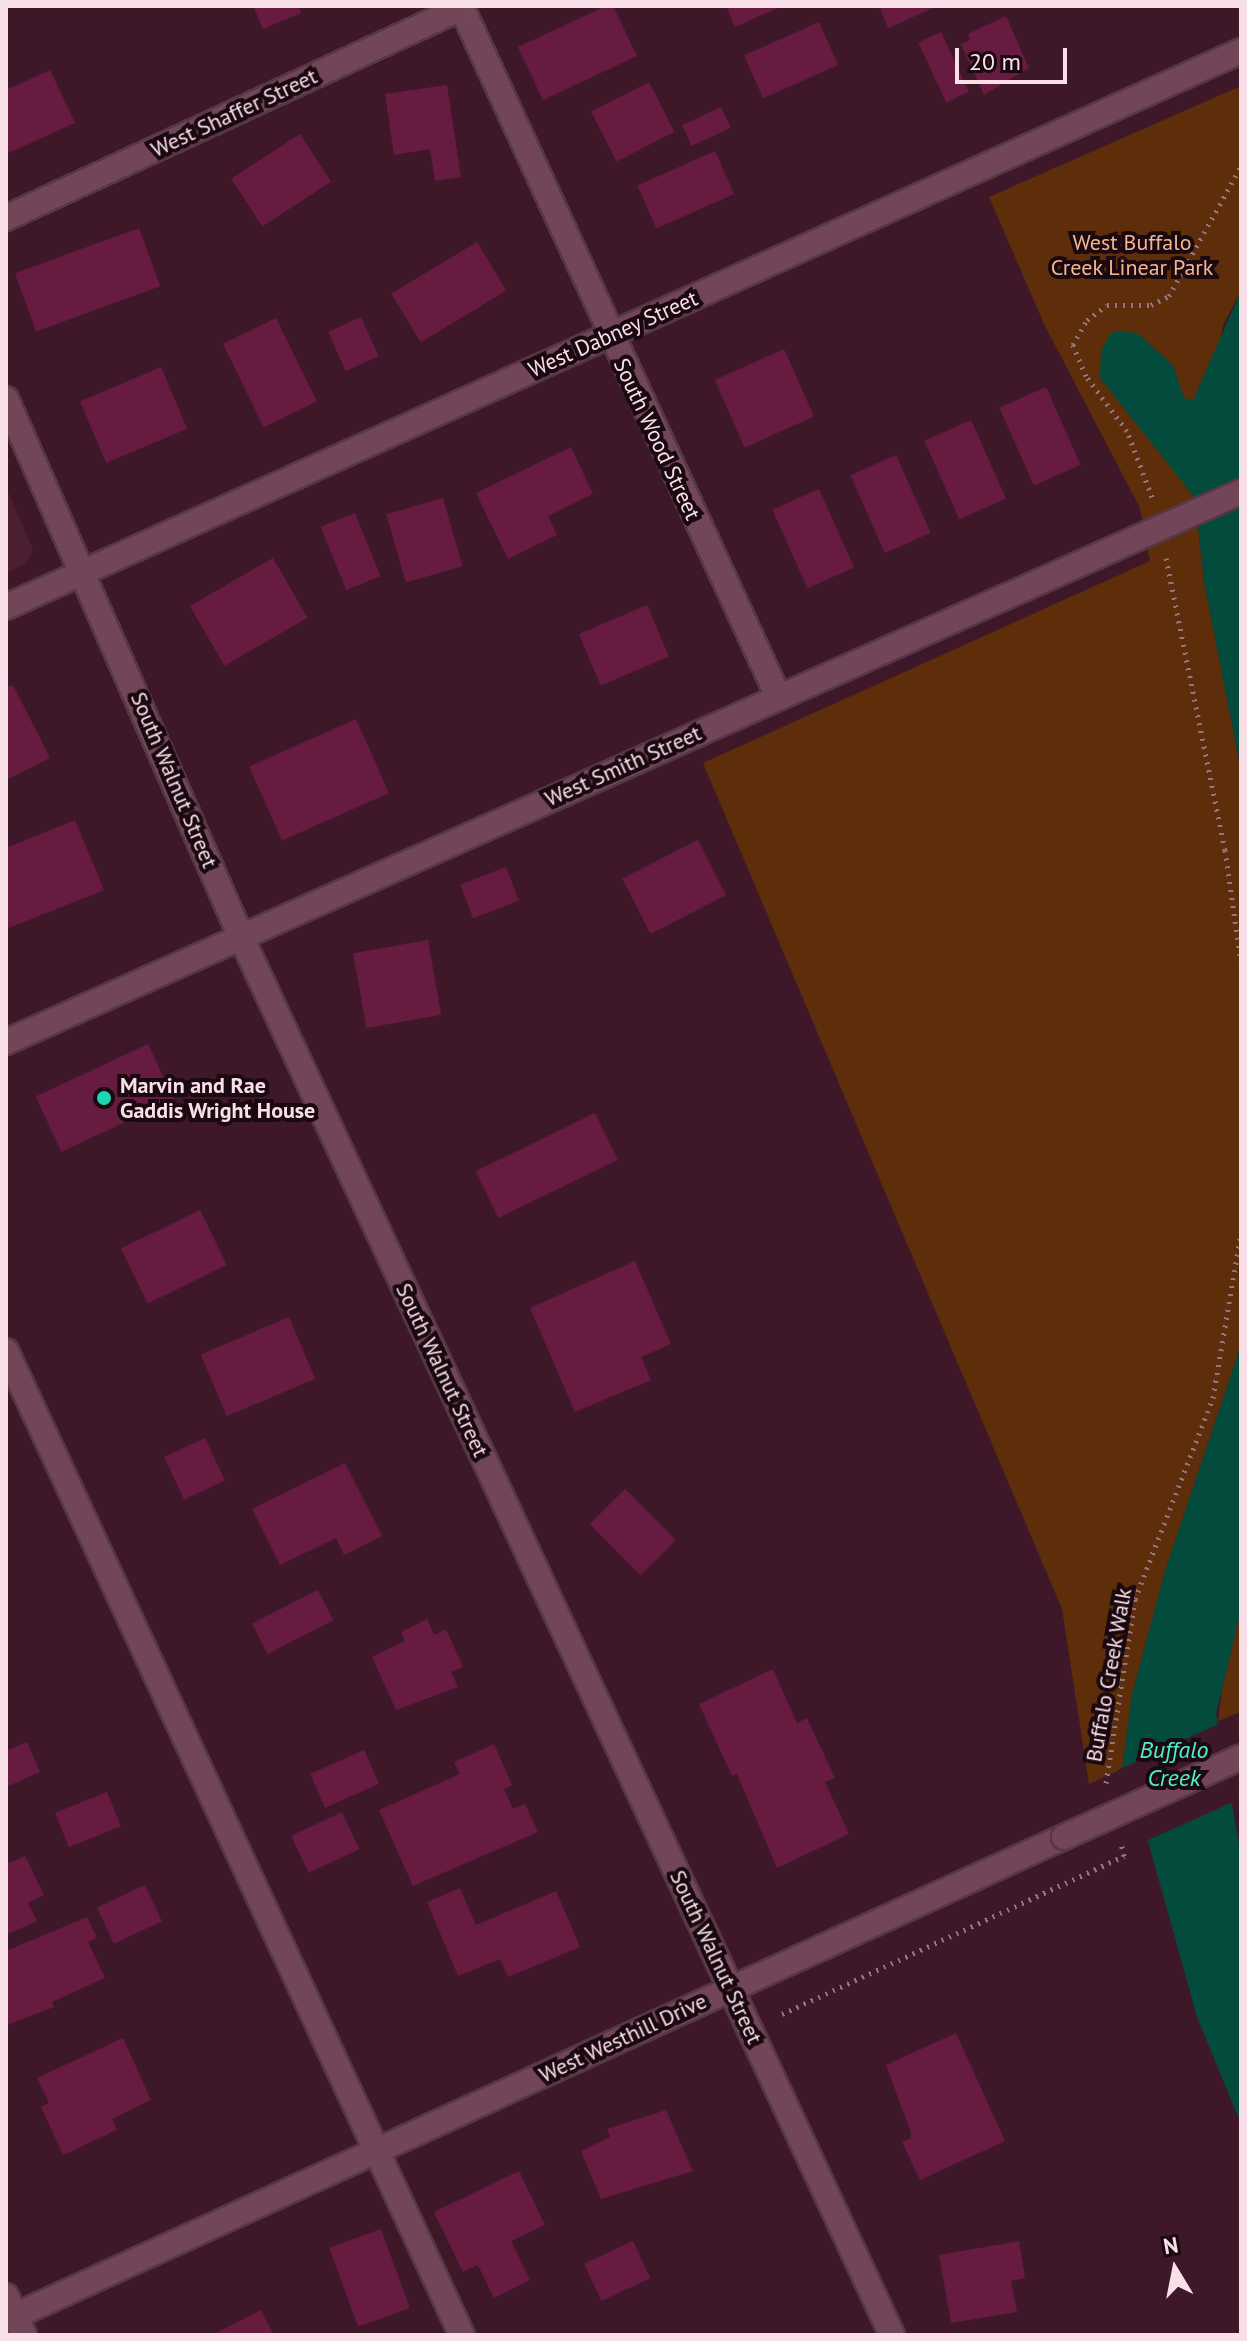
<!DOCTYPE html>
<html>
<head>
<meta charset="utf-8">
<style>
  body { margin:0 }
  #map { position:relative; width:1247px; height:2341px; overflow:hidden; background:#3e1829; font-family:"PT Sans",sans-serif }
  div>[style] { position:absolute }
  [style*='--x'] { left:calc(var(--x)*1px); top:calc(var(--y)*1px); width:calc(var(--w)*1px); rotate:calc(var(--a)*1deg) }
  .built>* { inset:0; background:#4c1e32 }
  .green>* { inset:0; background:#5d2e09 }
  .water>* { inset:0; background:#024b3d }
  .pier>* { inset:0; background:#3e1829 }
  .building>* { inset:0; background:#671b41; transform-origin:0 0 }
  .path>* { height:5px; margin-top:-2.5px; transform-origin:0; background:repeating-linear-gradient(90deg,#967583 0 2px,transparent 0 8px) }
  .roads { filter:drop-shadow(2px 0 #563745) drop-shadow(-2px 0 #563745) drop-shadow(0 2px #563745) drop-shadow(0 -2px #563745) }
  .minor>* { height:24px; margin:-12px; padding:0 12px; transform-origin:12px; border-radius:12px; background:#724658 }
  .bridges { filter:drop-shadow(2px 0 #563745) drop-shadow(-2px 0 #563745) drop-shadow(0 2px #563745) drop-shadow(0 -2px #563745) }
  .minor-bridge>* { height:24px; margin:-12px; padding:0 12px; transform-origin:12px; border-radius:12px; background:#724658 }
  .dots>* { width:22px; height:22px; translate:-50% -50%; box-sizing:border-box; border:4px solid #1a0910; border-radius:50% }
  span { translate:-50% -50%; white-space:nowrap; text-align:center; line-height:1.15; -webkit-text-stroke:8px #1a0910; paint-order:stroke }
  .street-label { font-size:22px; color:#f9dfe8 }
  .park-label { font-size:22px; color:#f3b790 }
  .poi-label { font-size:22px; color:#f9dfe8; font-weight:700 }
  .left { translate:0 -50%; text-align:left }
  .water-label { font-size:24px; color:#4cf2cc; font-style:italic }
  .frame { position:absolute; inset:0; border:8px solid #f9dfe8; pointer-events:none }
  .north { position:absolute; left:1135px; top:2229px; width:80px; height:80px; -webkit-text-stroke:6px #1a0910; paint-order:stroke; rotate:350deg; font-size:22px; font-weight:700; line-height:32px; text-align:center; color:#f9dfe8 }
  .north::after { content:''; display:block; margin:auto; width:28px; height:36px; background:#f9dfe8; clip-path:polygon(50% 0,100% 100%,50% 72%,0 100%) }
  .scale { position:absolute; left:955px; top:48px; width:112px; height:36px; box-sizing:border-box; border:4px solid #f9dfe8; border-top:0; padding-left:10px; font-size:24px; line-height:28px; white-space:nowrap; color:#f9dfe8; -webkit-text-stroke:6px #1a0910; paint-order:stroke }
</style>
</head>
<body>
<div id="map">
  <div class="built">
    <div style="clip-path:polygon(6px 487px,33px 550px,25px 564px,6px 573px)"></div>
  </div>
  <div class="green">
    <div style="clip-path:polygon(1241px 86px,1241px 291px,1223px 325px,1195px 498px,1204px 582px,1241px 770px,1241px 1345px,1165px 1571px,1132px 1695px,1122px 1769px,1089px 1784px,1062px 1609px,703px 763px,1150px 561px,1140px 508px,1044px 324px,989px 197px)"></div>
    <div style="clip-path:polygon(1241px 1610px,1241px 1712px,1218px 1721px,1226px 1658px)"></div>
  </div>
  <div class="water">
    <div style="clip-path:polygon(1241px 291px,1240px 408px,1241px 770px,1204px 582px,1195px 498px,1100px 378px,1101px 351px,1112px 331px,1137px 333px,1173px 365px,1184px 398px,1193px 400px)"></div>
    <div style="clip-path:polygon(1241px 1345px,1241px 1610px,1216px 1714px,1241px 1856px,1241px 2124px,1197px 2017px,1146px 1834px,1122px 1769px,1132px 1695px,1165px 1571px)"></div>
  </div>
  <div class="pier">
    <div style="clip-path:polygon(1223px 1722px,1235px 1801px,1144px 1842px,1118px 1770px)"></div>
  </div>
  <div class="building">
    <div style="clip-path:polygon(253px 6px,298px 6px,301px 13px,263px 29px)"></div>
    <div style="clip-path:polygon(606px 6px,613px 6px,637px 56px,543px 100px,518px 47px)"></div>
    <div style="clip-path:polygon(726px 6px,782px 6px,735px 27px)"></div>
    <div style="clip-path:polygon(879px 6px,938px 6px,888px 28px)"></div>
    <div style="clip-path:polygon(1006px 16px,1029px 68px,984px 95px,961px 44px,970px 40px,968px 34px)"></div>
    <div style="left:819px;top:22px;width:47px;height:82px;rotate:66deg"></div>
    <div style="left:941px;top:32px;width:66px;height:25px;rotate:65deg"></div>
    <div style="clip-path:polygon(50px 70px,75px 123px,6px 154px,6px 90px)"></div>
    <div style="left:649px;top:82px;width:56px;height:65px;rotate:63deg"></div>
    <div style="clip-path:polygon(447px 85px,461px 177px,435px 181px,430px 149px,394px 155px,385px 94px)"></div>
    <div style="left:721px;top:107px;width:23px;height:43px;rotate:65deg"></div>
    <div style="left:300px;top:134px;width:57px;height:82px;rotate:57deg"></div>
    <div style="left:715px;top:151px;width:47px;height:85px;rotate:66deg"></div>
    <div style="left:139px;top:228px;width:62px;height:132px;rotate:70deg"></div>
    <div style="left:477px;top:242px;width:57px;height:100px;rotate:59deg"></div>
    <div style="left:361px;top:317px;width:43px;height:36px;rotate:66deg"></div>
    <div style="left:276px;top:318px;width:93px;height:59px;rotate:64deg"></div>
    <div style="left:784px;top:349px;width:74px;height:76px;rotate:66deg"></div>
    <div style="left:161px;top:367px;width:67px;height:88px;rotate:67deg"></div>
    <div style="left:1046px;top:387px;width:85px;height:51px;rotate:66deg"></div>
    <div style="left:971px;top:420px;width:86px;height:51px;rotate:66deg"></div>
    <div style="clip-path:polygon(571px 447px,593px 494px,548px 516px,557px 535px,508px 559px,476px 493px)"></div>
    <div style="left:896px;top:455px;width:85px;height:50px;rotate:66deg"></div>
    <div style="left:819px;top:489px;width:86px;height:51px;rotate:66deg"></div>
    <div style="left:443px;top:498px;width:71px;height:59px;rotate:74deg"></div>
    <div style="left:355px;top:513px;width:68px;height:37px;rotate:68deg"></div>
    <div style="left:273px;top:558px;width:69px;height:96px;rotate:60deg"></div>
    <div style="left:647px;top:605px;width:56px;height:74px;rotate:67deg"></div>
    <div style="clip-path:polygon(13px 685px,50px 758px,6px 780px,6px 688px)"></div>
    <div style="left:356px;top:719px;width:81px;height:117px;rotate:66deg"></div>
    <div style="clip-path:polygon(75px 820px,104px 890px,6px 929px,6px 848px)"></div>
    <div style="left:698px;top:840px;width:62px;height:85px;rotate:63deg"></div>
    <div style="left:506px;top:867px;width:36px;height:49px;rotate:69deg"></div>
    <div style="left:428px;top:940px;width:76px;height:76px;rotate:80deg"></div>
    <div style="left:148px;top:1044px;width:61px;height:124px;rotate:65deg"></div>
    <div style="left:595px;top:1113px;width:52px;height:133px;rotate:64deg"></div>
    <div style="left:200px;top:1210px;width:61px;height:88px;rotate:64deg"></div>
    <div style="clip-path:polygon(635px 1261px,671px 1344px,641px 1357px,651px 1380px,575px 1412px,530px 1308px)"></div>
    <div style="left:289px;top:1317px;width:67px;height:96px;rotate:67deg"></div>
    <div style="left:205px;top:1438px;width:47px;height:45px;rotate:65deg"></div>
    <div style="clip-path:polygon(345px 1463px,382px 1536px,344px 1555px,336px 1538px,280px 1565px,252px 1509px)"></div>
    <div style="left:625px;top:1489px;width:72px;height:50px;rotate:45deg"></div>
    <div style="left:318px;top:1590px;width:34px;height:74px;rotate:63deg"></div>
    <div style="clip-path:polygon(427px 1619px,434px 1635px,446px 1629px,463px 1667px,451px 1672px,458px 1687px,396px 1710px,372px 1657px,405px 1641px,401px 1632px)"></div>
    <div style="clip-path:polygon(773px 1669px,797px 1723px,807px 1718px,835px 1778px,825px 1782px,849px 1834px,777px 1868px,737px 1774px,732px 1776px,699px 1704px)"></div>
    <div style="clip-path:polygon(27px 1742px,40px 1772px,6px 1787px,6px 1751px)"></div>
    <div style="clip-path:polygon(494px 1744px,512px 1785px,504px 1789px,513px 1809px,525px 1804px,538px 1832px,413px 1886px,379px 1810px,460px 1774px,454px 1762px)"></div>
    <div style="left:364px;top:1750px;width:37px;height:59px;rotate:66deg"></div>
    <div style="left:107px;top:1792px;width:37px;height:56px;rotate:68deg"></div>
    <div style="left:342px;top:1812px;width:41px;height:56px;rotate:65deg"></div>
    <div style="clip-path:polygon(6px 1856px,9px 1863px,25px 1856px,44px 1895px,28px 1903px,37px 1921px,6px 1935px)"></div>
    <div style="left:145px;top:1885px;width:40px;height:53px;rotate:65deg"></div>
    <div style="clip-path:polygon(460px 1888px,476px 1925px,556px 1891px,580px 1947px,508px 1977px,500px 1959px,458px 1976px,427px 1902px)"></div>
    <div style="clip-path:polygon(87px 1917px,97px 1938px,88px 1942px,105px 1978px,52px 2002px,54px 2007px,6px 2025px,6px 1951px)"></div>
    <div style="clip-path:polygon(956px 2033px,1005px 2141px,920px 2180px,902px 2142px,911px 2138px,910px 2130px,886px 2065px)"></div>
    <div style="clip-path:polygon(123px 2038px,151px 2100px,112px 2119px,117px 2130px,63px 2155px,41px 2107px,49px 2103px,37px 2078px)"></div>
    <div style="clip-path:polygon(666px 2110px,693px 2171px,601px 2199px,581px 2151px,610px 2137px,607px 2129px)"></div>
    <div style="clip-path:polygon(519px 2171px,545px 2225px,511px 2241px,530px 2280px,494px 2298px,478px 2265px,463px 2272px,434px 2212px)"></div>
    <div style="left:381px;top:2229px;width:84px;height:55px;rotate:70deg"></div>
    <div style="left:633px;top:2241px;width:41px;height:54px;rotate:65deg"></div>
    <div style="clip-path:polygon(1019px 2241px,1025px 2278px,1011px 2281px,1017px 2312px,951px 2323px,939px 2255px)"></div>
    <div style="clip-path:polygon(261px 2310px,274px 2335px,212px 2335px)"></div>
  </div>
  <div class="path">
    <div style="--x:1152;--y:497;--w:71;--a:-110.7"></div>
    <div style="--x:1127;--y:431;--w:69;--a:-126.7"></div>
    <div style="--x:1086;--y:376;--w:34;--a:-113"></div>
    <div style="--x:1073;--y:345;--w:29;--a:-61"></div>
    <div style="--x:1087;--y:320;--w:25;--a:-37"></div>
    <div style="--x:1107;--y:305;--w:44;--a:0"></div>
    <div style="--x:1151;--y:305;--w:20;--a:-27"></div>
    <div style="--x:1169;--y:296;--w:149;--a:-61"></div>
    <div style="--x:1166;--y:558;--w:298;--a:78.6"></div>
    <div style="--x:1225;--y:850;--w:113;--a:81.9"></div>
    <div style="--x:1106;--y:1783;--w:186;--a:-81"></div>
    <div style="--x:1135;--y:1599;--w:216;--a:-68.8"></div>
    <div style="--x:1213;--y:1398;--w:167;--a:-80.4"></div>
    <div style="--x:782;--y:2014;--w:377;--a:-24.8"></div>
    <div style="--x:1124;--y:1856;--w:13;--a:-103"></div>
  </div>
  <div class="roads">
    <div class="minor">
      <div style="--x:461;--y:6;--w:759;--a:65.32"></div>
      <div style="--x:6;--y:218;--w:501;--a:-24.78"></div>
      <div style="--x:6;--y:399;--w:589;--a:66.39"></div>
      <div style="--x:242;--y:939;--w:1540;--a:65.03"></div>
      <div style="--x:6;--y:607;--w:1354;--a:-24.24"></div>
      <div style="--x:6;--y:1042;--w:1352;--a:-24.01"></div>
      <div style="--x:6;--y:1351;--w:1085;--a:65.14"></div>
      <div style="--x:6;--y:2296;--w:43;--a:65.2"></div>
      <div style="--x:6;--y:2320;--w:1163;--a:-24.54"></div>
    </div>
  </div>
  <div class="bridges">
    <div class="minor-bridge">
      <div style="--x:1064;--y:1837;--w:194;--a:-24.3"></div>
    </div>
  </div>
  <div class="dots">
    <div style="left:104px;top:1098px;background:#1ed5b1"></div>
  </div>
  <div class="street-label">
    <span style="left:234px;top:113px;rotate:-25deg">West Shaffer Street</span>
    <span style="left:613px;top:334px;rotate:-24deg">West Dabney Street</span>
    <span style="left:657px;top:439px;rotate:65deg">South Wood Street</span>
    <span style="left:623px;top:766px;rotate:-24deg">West Smith Street</span>
    <span style="left:174px;top:780px;rotate:67deg">South Walnut Street</span>
    <span style="left:442px;top:1370px;rotate:65deg">South Walnut Street</span>
    <span style="left:1109px;top:1675px;rotate:-80deg">Buffalo Creek Walk</span>
    <span style="left:716px;top:1957px;rotate:65deg">South Walnut Street</span>
    <span style="left:623px;top:2038px;rotate:-25deg">West Westhill Drive</span>
  </div>
  <div class="park-label">
    <span style="left:1132px;top:255px">West Buffalo<br>Creek Linear Park</span>
  </div>
  <div class="poi-label">
    <span class="left" style="left:120px;top:1098px">Marvin and Rae<br>Gaddis Wright House</span>
  </div>
  <div class="water-label">
    <span style="left:1174px;top:1764px">Buffalo<br>Creek</span>
  </div>
  <div class="frame"></div>
  <div class="north">N</div>
  <div class="scale">20 m</div>
</div>
</body>
</html>
